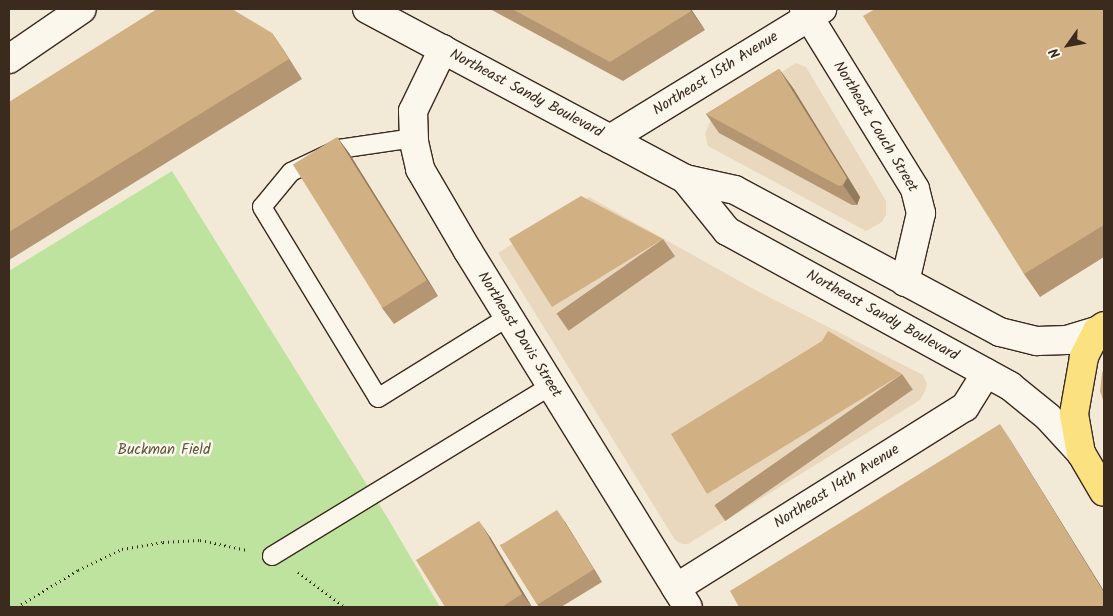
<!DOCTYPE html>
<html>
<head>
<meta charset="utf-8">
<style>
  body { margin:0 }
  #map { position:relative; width:1113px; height:616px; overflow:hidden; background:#f3e9d7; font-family:Kalam,sans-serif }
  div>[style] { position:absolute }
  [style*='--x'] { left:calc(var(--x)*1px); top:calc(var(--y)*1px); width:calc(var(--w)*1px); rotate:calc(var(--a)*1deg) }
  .built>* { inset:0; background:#e9d8be }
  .green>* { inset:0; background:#bde39e }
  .path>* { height:3px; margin-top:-1.5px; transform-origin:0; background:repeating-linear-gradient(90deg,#3b2a1e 0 1px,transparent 0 5px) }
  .roads { filter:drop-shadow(1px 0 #3b2a1e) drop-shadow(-1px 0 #3b2a1e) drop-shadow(0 1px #3b2a1e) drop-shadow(0 -1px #3b2a1e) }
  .lane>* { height:18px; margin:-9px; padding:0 9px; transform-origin:9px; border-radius:9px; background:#fbf7ec }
  .street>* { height:28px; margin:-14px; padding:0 14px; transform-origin:14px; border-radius:14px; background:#fbf7ec }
  .secondary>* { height:28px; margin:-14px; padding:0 14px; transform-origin:14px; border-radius:14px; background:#fbf7ec }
  .primary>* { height:28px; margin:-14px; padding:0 14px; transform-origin:14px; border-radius:14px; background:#fbe180 }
  .wall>* { inset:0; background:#b49772; transform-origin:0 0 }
  .shaded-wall>* { inset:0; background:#927b5c }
  .building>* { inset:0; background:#d1b084; transform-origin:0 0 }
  span { translate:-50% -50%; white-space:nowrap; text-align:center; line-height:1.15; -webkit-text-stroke:5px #fbf7ec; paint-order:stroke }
  .street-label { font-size:15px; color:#3b2a1e }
  .park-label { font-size:15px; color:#5c583e }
  .frame { position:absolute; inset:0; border:10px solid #3b2a1e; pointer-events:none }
  .north { position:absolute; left:1043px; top:20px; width:50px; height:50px; -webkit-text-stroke:4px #fbf7ec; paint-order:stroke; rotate:238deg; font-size:14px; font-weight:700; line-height:20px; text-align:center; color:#3b2a1e }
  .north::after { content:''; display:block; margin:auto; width:18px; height:22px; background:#3b2a1e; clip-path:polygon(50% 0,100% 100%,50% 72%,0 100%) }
</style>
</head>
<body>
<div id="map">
  <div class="built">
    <div style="clip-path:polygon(796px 63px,806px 67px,886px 201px,886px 215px,882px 222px,866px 231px,708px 146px,705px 134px,713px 115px)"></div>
    <div style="clip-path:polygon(589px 197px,759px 292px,923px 375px,927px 384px,925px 391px,920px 400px,688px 544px,682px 544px,675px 540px,498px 253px)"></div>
  </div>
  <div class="green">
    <div style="clip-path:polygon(172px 171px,387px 517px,440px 607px,9px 607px,9px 271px)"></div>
  </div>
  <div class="path">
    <div style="--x:298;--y:572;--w:59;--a:36.7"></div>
    <div style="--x:17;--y:607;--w:71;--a:-31.2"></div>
    <div style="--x:78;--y:570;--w:49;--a:-25.5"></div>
    <div style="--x:122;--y:549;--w:42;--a:-9.7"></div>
    <div style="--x:163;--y:542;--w:37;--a:-3"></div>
    <div style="--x:200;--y:540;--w:48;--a:12"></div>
  </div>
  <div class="roads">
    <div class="lane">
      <div style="--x:414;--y:138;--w:76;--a:171.7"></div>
      <div style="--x:339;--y:149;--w:53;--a:154.4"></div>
      <div style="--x:291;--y:172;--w:45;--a:129.6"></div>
      <div style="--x:262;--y:207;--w:223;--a:58.7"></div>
      <div style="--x:378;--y:398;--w:153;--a:-31.9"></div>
      <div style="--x:272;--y:556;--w:327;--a:-31.4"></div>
    </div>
    <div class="street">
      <div style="--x:804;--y:9;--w:211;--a:58.3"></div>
      <div style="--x:915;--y:189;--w:25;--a:76"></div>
      <div style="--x:921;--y:213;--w:71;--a:103.1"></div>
      <div style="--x:443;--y:49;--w:69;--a:115.8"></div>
      <div style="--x:413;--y:111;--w:31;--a:88"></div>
      <div style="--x:414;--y:142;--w:28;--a:77"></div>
      <div style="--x:420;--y:169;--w:95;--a:59.7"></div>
      <div style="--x:468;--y:251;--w:418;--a:58.3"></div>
      <div style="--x:9;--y:59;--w:88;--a:-34.4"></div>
      <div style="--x:610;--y:139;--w:249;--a:-31.5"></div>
      <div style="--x:676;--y:588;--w:341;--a:-32.1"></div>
      <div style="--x:965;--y:407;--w:40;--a:-58"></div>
    </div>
    <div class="secondary">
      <div style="--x:367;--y:9;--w:361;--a:28.1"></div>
      <div style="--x:685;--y:179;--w:51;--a:12.4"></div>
      <div style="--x:735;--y:190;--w:301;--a:28.2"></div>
      <div style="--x:1000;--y:332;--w:38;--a:14"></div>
      <div style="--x:1037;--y:341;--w:30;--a:-2"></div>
      <div style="--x:1067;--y:340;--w:31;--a:-17"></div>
      <div style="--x:685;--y:179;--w:67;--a:51.1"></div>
      <div style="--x:727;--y:231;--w:323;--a:28.7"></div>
      <div style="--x:1010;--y:386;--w:49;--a:39.2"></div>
      <div style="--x:1048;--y:417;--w:49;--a:47.5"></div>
    </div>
    <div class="primary">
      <div style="--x:1104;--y:326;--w:9;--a:144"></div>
      <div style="--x:1097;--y:331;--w:29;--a:117"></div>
      <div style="--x:1084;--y:357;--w:58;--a:100"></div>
      <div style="--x:1074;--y:414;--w:40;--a:80"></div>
      <div style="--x:1081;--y:453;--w:45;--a:59.5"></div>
    </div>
  </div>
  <div class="wall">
    <div style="clip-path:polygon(490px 9px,691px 9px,705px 30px,623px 81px)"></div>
    <div style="clip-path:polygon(1104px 9px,1104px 257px,1040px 297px,1024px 274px)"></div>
    <div style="clip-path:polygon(272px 33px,285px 52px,302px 79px,9px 260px,9px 102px)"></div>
    <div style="clip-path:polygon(779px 69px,793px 88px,860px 197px,857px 205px,852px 205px,719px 133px,706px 114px)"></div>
    <div style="clip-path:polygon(337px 137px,349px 153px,438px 296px,394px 324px,382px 308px)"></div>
    <div style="left:663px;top:239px;width:21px;height:130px;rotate:55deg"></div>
    <div style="left:902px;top:374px;width:19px;height:229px;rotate:55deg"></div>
    <div style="clip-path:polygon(565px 522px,602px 582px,561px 607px,539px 607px,500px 545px)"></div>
    <div style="clip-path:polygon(490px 537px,532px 607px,445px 607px)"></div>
  </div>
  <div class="shaded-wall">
    <div style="clip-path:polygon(690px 9px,691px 9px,705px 30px)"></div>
    <div style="clip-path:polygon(779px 69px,793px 88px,860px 197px,857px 205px,843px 185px)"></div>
    <div style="clip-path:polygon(337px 137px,349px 153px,438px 296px,427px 280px)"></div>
    <div style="clip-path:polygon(1000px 424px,1011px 441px,1104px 591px,1104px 593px)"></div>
    <div style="clip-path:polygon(557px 510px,565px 522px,602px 582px,594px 570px)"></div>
    <div style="clip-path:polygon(479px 521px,490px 537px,532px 607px,522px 594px)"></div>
  </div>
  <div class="building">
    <div style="clip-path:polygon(157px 9px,232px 9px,272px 33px,289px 59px,9px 232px,9px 102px)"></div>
    <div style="clip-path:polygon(512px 9px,690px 9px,691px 11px,610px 62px)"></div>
    <div style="clip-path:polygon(875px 9px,1104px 9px,1104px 225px,1024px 274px,863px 16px)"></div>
    <div style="clip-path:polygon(779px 69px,847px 178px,843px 185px,839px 186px,706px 114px)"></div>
    <div style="left:337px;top:137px;width:169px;height:52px;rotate:58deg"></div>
    <div style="clip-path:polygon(581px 196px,663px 239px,552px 307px,509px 239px)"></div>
    <div style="clip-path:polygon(828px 331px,902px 374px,707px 494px,671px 434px,822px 341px)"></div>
    <div style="clip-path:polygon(1104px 368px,1104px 403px,1100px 391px,1102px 373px)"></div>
    <div style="clip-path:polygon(1000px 424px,1104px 593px,1104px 607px,739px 607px,730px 591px)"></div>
    <div style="left:557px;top:510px;width:70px;height:67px;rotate:58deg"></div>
    <div style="clip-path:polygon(479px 521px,522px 594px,502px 607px,445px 607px,416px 560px)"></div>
  </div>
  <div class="street-label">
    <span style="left:716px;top:74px;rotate:-32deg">Northeast 15th Avenue</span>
    <span style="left:526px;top:94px;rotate:28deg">Northeast Sandy Boulevard</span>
    <span style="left:875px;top:127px;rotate:59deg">Northeast Couch Street</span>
    <span style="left:882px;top:316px;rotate:29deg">Northeast Sandy Boulevard</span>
    <span style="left:519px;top:335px;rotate:58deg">Northeast Davis Street</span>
    <span style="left:837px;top:487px;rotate:-32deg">Northeast 14th Avenue</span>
  </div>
  <div class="park-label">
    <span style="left:164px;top:451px">Buckman Field</span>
  </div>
  <div class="frame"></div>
  <div class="north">N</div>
</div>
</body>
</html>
